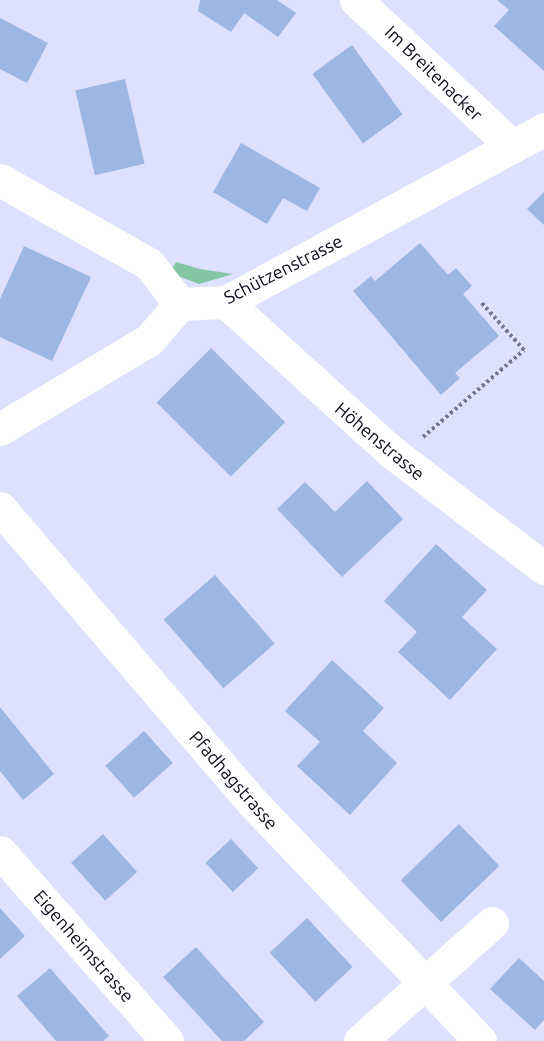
<!DOCTYPE html>
<html>
<head>
<meta charset="utf-8">
<style>
  body { margin:0 }
  #map { position:relative; width:544px; height:1041px; overflow:hidden; background:#dde0fe; font-family:Ubuntu,sans-serif }
  div>[style] { position:absolute }
  [style*='--x'] { left:calc(var(--x)*1px); top:calc(var(--y)*1px); width:calc(var(--w)*1px); rotate:calc(var(--a)*1deg) }
  .green>* { inset:0; background:#84c6a3 }
  .building>* { inset:0; background:#9eb7e2; transform-origin:0 0 }
  .path>* { height:4px; margin-top:-2px; transform-origin:0; background:repeating-linear-gradient(90deg,#75778e 0 3px,transparent 0 6px) }
  .minor>* { height:33px; margin:-16.5px; padding:0 16.5px; transform-origin:16.5px; border-radius:16.5px; background:#fff }
  span { translate:-50% -50%; white-space:nowrap; text-align:center; line-height:1.15; -webkit-text-stroke:5px #fff; paint-order:stroke }
  .street-label { font-size:18px; color:#0a0a1a }
</style>
</head>
<body>
<div id="map">
  <div class="green">
    <div style="clip-path:polygon(176px 262px,200px 269px,233px 274px,199px 284px,178px 276px,172px 269px)"></div>
  </div>
  <div class="building">
    <div style="clip-path:polygon(200px 0,277px 0,296px 13px,278px 37px,244px 13px,231px 32px,198px 11px)"></div>
    <div style="clip-path:polygon(497px 0,544px 0,544px 71px,494px 26px,509px 10px)"></div>
    <div style="clip-path:polygon(0 18px,48px 43px,27px 83px,0 69px)"></div>
    <div style="left:352px;top:45px;width:86px;height:49px;rotate:54deg"></div>
    <div style="left:125px;top:79px;width:87px;height:51px;rotate:77deg"></div>
    <div style="clip-path:polygon(241px 143px,320px 188px,307px 211px,283px 198px,267px 224px,213px 192px)"></div>
    <div style="clip-path:polygon(544px 192px,544px 225px,527px 209px)"></div>
    <div style="clip-path:polygon(420px 243px,448px 275px,456px 268px,472px 286px,463px 294px,499px 336px,455px 373px,460px 378px,441px 395px,353px 291px,371px 276px,375px 281px)"></div>
    <div style="clip-path:polygon(24px 246px,91px 277px,52px 361px,0 337px,0 299px)"></div>
    <div style="left:211px;top:348px;width:105px;height:77px;rotate:45deg"></div>
    <div style="clip-path:polygon(367px 481px,403px 519px,342px 577px,277px 509px,305px 482px,335px 512px)"></div>
    <div style="clip-path:polygon(436px 544px,487px 590px,462px 617px,497px 649px,450px 700px,398px 652px,417px 632px,384px 601px)"></div>
    <div style="left:215px;top:575px;width:91px;height:68px;rotate:49deg"></div>
    <div style="clip-path:polygon(332px 660px,384px 708px,363px 731px,397px 763px,350px 815px,297px 766px,320px 742px,285px 711px)"></div>
    <div style="clip-path:polygon(0 707px,54px 774px,23px 800px,0 771px)"></div>
    <div style="left:144px;top:731px;width:43px;height:52px;rotate:48deg"></div>
    <div style="left:459px;top:824px;width:58px;height:81px;rotate:46deg"></div>
    <div style="left:103px;top:834px;width:51px;height:43px;rotate:48deg"></div>
    <div style="left:231px;top:839px;width:40px;height:35px;rotate:47deg"></div>
    <div style="clip-path:polygon(0 908px,25px 936px,0 959px)"></div>
    <div style="left:307px;top:918px;width:67px;height:51px;rotate:47deg"></div>
    <div style="clip-path:polygon(196px 947px,264px 1022px,244px 1041px,222px 1041px,163px 977px)"></div>
    <div style="clip-path:polygon(519px 958px,544px 981px,544px 1020px,535px 1030px,490px 989px)"></div>
    <div style="clip-path:polygon(50px 968px,109px 1036px,103px 1041px,56px 1041px,17px 996px)"></div>
  </div>
  <div class="path">
    <div style="--x:423;--y:437;--w:133;--a:-40.7"></div>
    <div style="--x:524;--y:350;--w:66;--a:-131.9"></div>
  </div>
  <div class="minor">
    <div style="--x:356;--y:0;--w:214;--a:43.1"></div>
    <div style="--x:0;--y:180;--w:171;--a:29.4"></div>
    <div style="--x:149;--y:264;--w:51;--a:52.2"></div>
    <div style="--x:226;--y:302;--w:220;--a:42.2"></div>
    <div style="--x:389;--y:450;--w:195;--a:37.3"></div>
    <div style="--x:0;--y:429;--w:174;--a:-30.9"></div>
    <div style="--x:149;--y:340;--w:48;--a:-49.3"></div>
    <div style="--x:180;--y:304;--w:46;--a:-2.5"></div>
    <div style="--x:226;--y:302;--w:362;--a:-28.5"></div>
    <div style="--x:0;--y:508;--w:387;--a:49.4"></div>
    <div style="--x:252;--y:802;--w:330;--a:46.3"></div>
    <div style="--x:0;--y:852;--w:252;--a:48.5"></div>
    <div style="--x:360;--y:1041;--w:177;--a:-41.8"></div>
  </div>
  <div class="street-label">
    <span style="left:434px;top:73px;rotate:44deg">Im Breitenacker</span>
    <span style="left:283px;top:269px;rotate:-27deg">Schützenstrasse</span>
    <span style="left:380px;top:441px;rotate:40deg">Höhenstrasse</span>
    <span style="left:234px;top:780px;rotate:49deg">Pfadhagstrasse</span>
    <span style="left:84px;top:946px;rotate:49deg">Eigenheimstrasse</span>
  </div>
</div>
</body>
</html>
